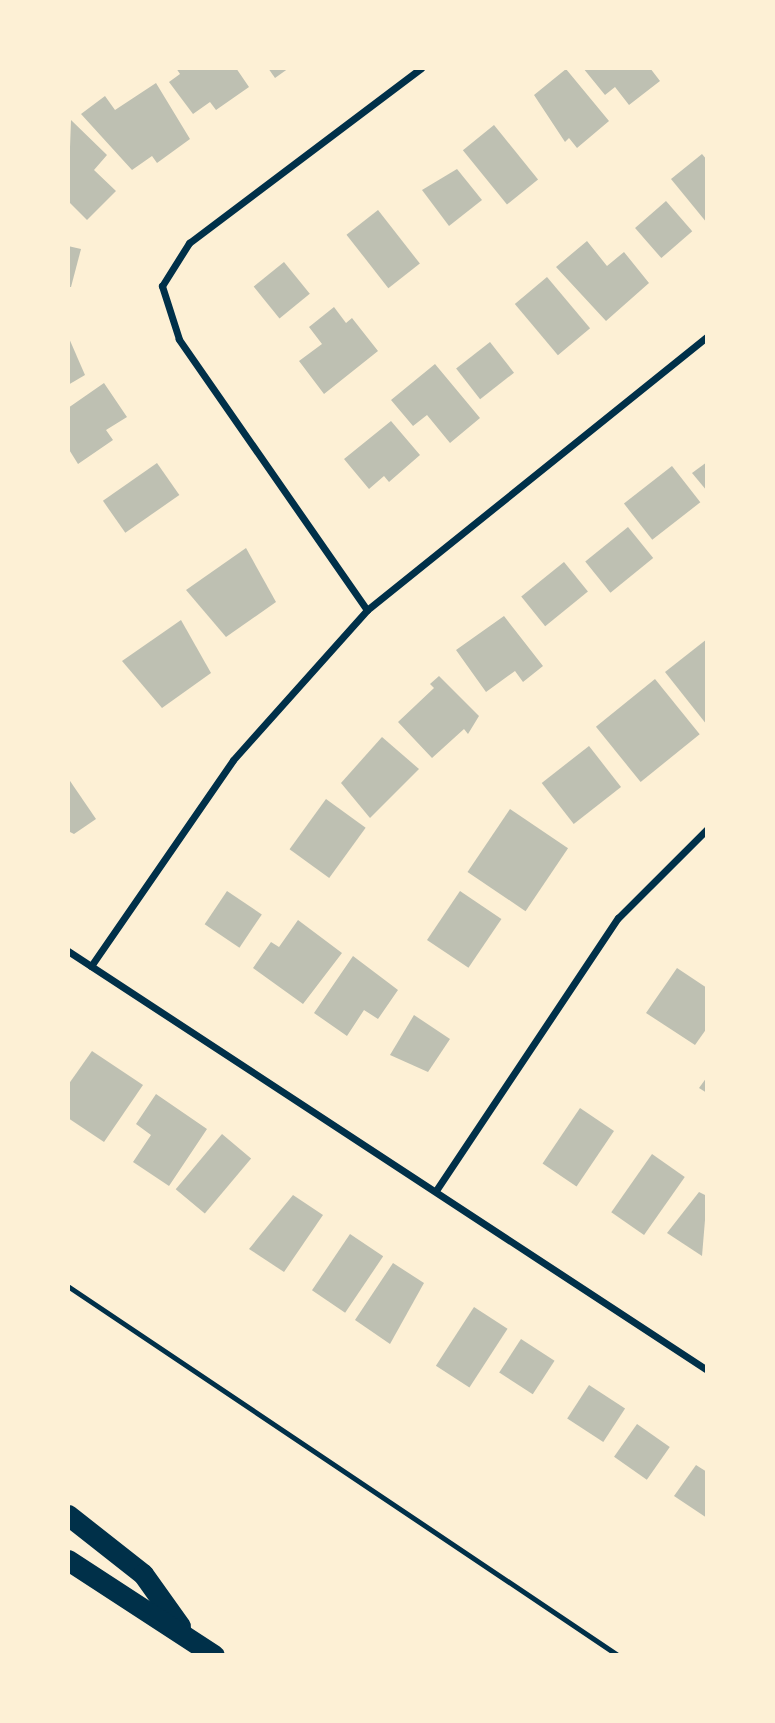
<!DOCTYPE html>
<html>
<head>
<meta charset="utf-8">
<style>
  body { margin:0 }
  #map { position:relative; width:775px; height:1723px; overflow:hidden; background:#fdf0d5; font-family:"Libre Baskerville",serif }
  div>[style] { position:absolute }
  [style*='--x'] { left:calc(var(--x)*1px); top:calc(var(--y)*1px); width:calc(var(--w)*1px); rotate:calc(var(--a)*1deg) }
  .building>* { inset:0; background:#bec0b2; transform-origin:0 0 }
  .path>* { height:4.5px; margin:-2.25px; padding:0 2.25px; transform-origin:2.25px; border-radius:2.25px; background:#003049 }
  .minor>* { height:7px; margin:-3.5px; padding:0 3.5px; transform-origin:3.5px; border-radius:3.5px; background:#003049 }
  .motorway>* { height:21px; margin:-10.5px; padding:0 10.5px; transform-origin:10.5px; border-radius:10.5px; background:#003049 }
  span { translate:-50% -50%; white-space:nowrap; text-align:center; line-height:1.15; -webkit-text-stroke:5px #fdf0d5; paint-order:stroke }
  .frame { position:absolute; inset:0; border:70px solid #fdf0d5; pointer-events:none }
</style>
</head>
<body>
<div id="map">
  <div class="building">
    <div style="clip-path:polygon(176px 68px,236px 68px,249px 87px,216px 110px,210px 102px,193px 114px,169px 82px,180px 74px)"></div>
    <div style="clip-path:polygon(268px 68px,289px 68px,275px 78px)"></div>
    <div style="clip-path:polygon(583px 68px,650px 68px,660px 81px,629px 105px,615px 87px,605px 95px)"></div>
    <div style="clip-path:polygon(566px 69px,609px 121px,577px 148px,569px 138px,565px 142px,534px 95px)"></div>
    <div style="clip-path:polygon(156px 83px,190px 139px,157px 163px,152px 156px,132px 170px,81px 114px,105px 96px,115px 110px)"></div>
    <div style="clip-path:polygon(71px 120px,107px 155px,94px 170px,116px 191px,87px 220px,68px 201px)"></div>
    <div style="left:494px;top:125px;width:70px;height:40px;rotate:51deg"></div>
    <div style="clip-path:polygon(702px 154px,707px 160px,707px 223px,671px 179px)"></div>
    <div style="clip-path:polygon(457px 169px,482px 200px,449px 226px,422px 190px)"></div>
    <div style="left:666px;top:201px;width:40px;height:41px;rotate:49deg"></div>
    <div style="left:378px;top:210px;width:68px;height:40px;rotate:52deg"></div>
    <div style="clip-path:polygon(587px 241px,607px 266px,624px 252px,649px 283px,606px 321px,556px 267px)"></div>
    <div style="clip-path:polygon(68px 246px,81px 249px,71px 287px,68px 287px)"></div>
    <div style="left:284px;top:262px;width:41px;height:39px;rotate:51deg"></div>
    <div style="left:547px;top:277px;width:67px;height:42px;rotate:50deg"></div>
    <div style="clip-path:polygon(334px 307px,346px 323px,352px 318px,378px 351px,324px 394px,299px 361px,322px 344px,309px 327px)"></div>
    <div style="clip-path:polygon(68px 336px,85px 375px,68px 385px)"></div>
    <div style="left:490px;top:342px;width:39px;height:43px;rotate:52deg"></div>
    <div style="clip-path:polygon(435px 364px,480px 418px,450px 443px,427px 415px,413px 426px,391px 400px)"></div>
    <div style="clip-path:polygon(104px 383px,127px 417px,106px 430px,113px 440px,78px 464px,68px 448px,68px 408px)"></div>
    <div style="clip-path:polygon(391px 421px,420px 455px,389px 482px,384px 476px,369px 489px,344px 459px)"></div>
    <div style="clip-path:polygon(707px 462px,707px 491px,692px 473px)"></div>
    <div style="left:157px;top:463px;width:39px;height:66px;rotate:55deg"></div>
    <div style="left:672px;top:466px;width:46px;height:61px;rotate:52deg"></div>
    <div style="left:628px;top:527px;width:40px;height:55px;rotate:51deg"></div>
    <div style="clip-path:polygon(246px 548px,276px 602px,226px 637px,186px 590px)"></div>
    <div style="left:564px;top:562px;width:38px;height:55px;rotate:51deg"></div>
    <div style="clip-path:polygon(504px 616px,543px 666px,523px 682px,515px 671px,486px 692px,456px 650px)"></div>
    <div style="clip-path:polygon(181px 620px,211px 673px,162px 708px,122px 661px)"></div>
    <div style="clip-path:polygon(707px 639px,707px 725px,665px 672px)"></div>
    <div style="clip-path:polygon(439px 676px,479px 716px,468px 734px,464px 729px,432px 758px,398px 722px,434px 688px,430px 684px)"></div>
    <div style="left:655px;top:679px;width:71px;height:76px;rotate:51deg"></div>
    <div style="clip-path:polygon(382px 737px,419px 769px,370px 818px,341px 783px)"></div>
    <div style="left:589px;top:746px;width:52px;height:60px;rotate:52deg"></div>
    <div style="clip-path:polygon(68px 778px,96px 819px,74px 834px,68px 831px)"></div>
    <div style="left:326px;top:799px;width:49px;height:62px;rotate:36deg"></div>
    <div style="left:510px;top:809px;width:70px;height:76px;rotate:34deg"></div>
    <div style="left:227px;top:891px;width:42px;height:40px;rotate:34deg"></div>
    <div style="left:460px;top:891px;width:50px;height:59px;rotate:34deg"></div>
    <div style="clip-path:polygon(298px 920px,342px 953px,303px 1004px,253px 968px,271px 942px,279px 947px)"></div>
    <div style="clip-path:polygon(353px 956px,398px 990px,378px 1019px,364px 1010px,347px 1036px,314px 1013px)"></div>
    <div style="clip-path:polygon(677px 968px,707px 988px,707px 1028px,695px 1045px,646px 1013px)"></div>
    <div style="clip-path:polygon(414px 1015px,450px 1039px,428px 1072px,390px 1055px)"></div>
    <div style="clip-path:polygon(92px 1051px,143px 1085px,104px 1142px,68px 1118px,68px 1085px)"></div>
    <div style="clip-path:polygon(707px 1077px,707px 1093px,699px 1088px)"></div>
    <div style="clip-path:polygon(156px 1094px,207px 1129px,169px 1186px,133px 1162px,151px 1135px,136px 1124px)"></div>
    <div style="left:580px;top:1108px;width:41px;height:67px;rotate:34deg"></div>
    <div style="left:222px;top:1134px;width:38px;height:72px;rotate:40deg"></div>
    <div style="left:652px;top:1154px;width:40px;height:71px;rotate:35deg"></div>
    <div style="clip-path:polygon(699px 1192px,707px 1196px,702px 1256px,667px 1233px)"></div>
    <div style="clip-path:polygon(293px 1195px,323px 1215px,284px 1272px,249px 1249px)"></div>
    <div style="left:350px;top:1234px;width:40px;height:68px;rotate:34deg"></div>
    <div style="clip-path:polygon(393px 1263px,424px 1283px,390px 1344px,355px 1320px)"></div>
    <div style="left:474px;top:1307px;width:40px;height:70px;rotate:33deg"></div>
    <div style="left:521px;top:1339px;width:40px;height:40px;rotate:33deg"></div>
    <div style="left:589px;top:1385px;width:43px;height:40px;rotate:33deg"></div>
    <div style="left:637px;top:1424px;width:40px;height:40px;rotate:35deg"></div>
    <div style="clip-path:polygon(696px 1465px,707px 1472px,707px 1518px,674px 1496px)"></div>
  </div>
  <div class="path">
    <div style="--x:68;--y:1286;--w:662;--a:33.86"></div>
  </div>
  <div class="minor">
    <div style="--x:367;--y:610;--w:330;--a:-124.8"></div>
    <div style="--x:179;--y:339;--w:56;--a:-107.8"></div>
    <div style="--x:162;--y:286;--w:51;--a:-57.9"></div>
    <div style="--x:189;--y:243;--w:291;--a:-37"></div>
    <div style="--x:68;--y:951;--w:764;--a:33.25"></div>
    <div style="--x:91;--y:966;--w:250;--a:-55.4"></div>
    <div style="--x:233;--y:760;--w:201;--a:-48.2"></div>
    <div style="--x:367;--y:610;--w:436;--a:-38.8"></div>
    <div style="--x:437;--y:1189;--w:326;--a:-56.3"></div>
    <div style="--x:618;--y:918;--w:126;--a:-45"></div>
  </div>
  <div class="motorway">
    <div style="--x:68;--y:1515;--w:95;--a:38.2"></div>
    <div style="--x:143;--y:1574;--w:64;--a:54.6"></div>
    <div style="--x:68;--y:1560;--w:174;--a:33.1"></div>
  </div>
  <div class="frame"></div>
</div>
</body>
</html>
